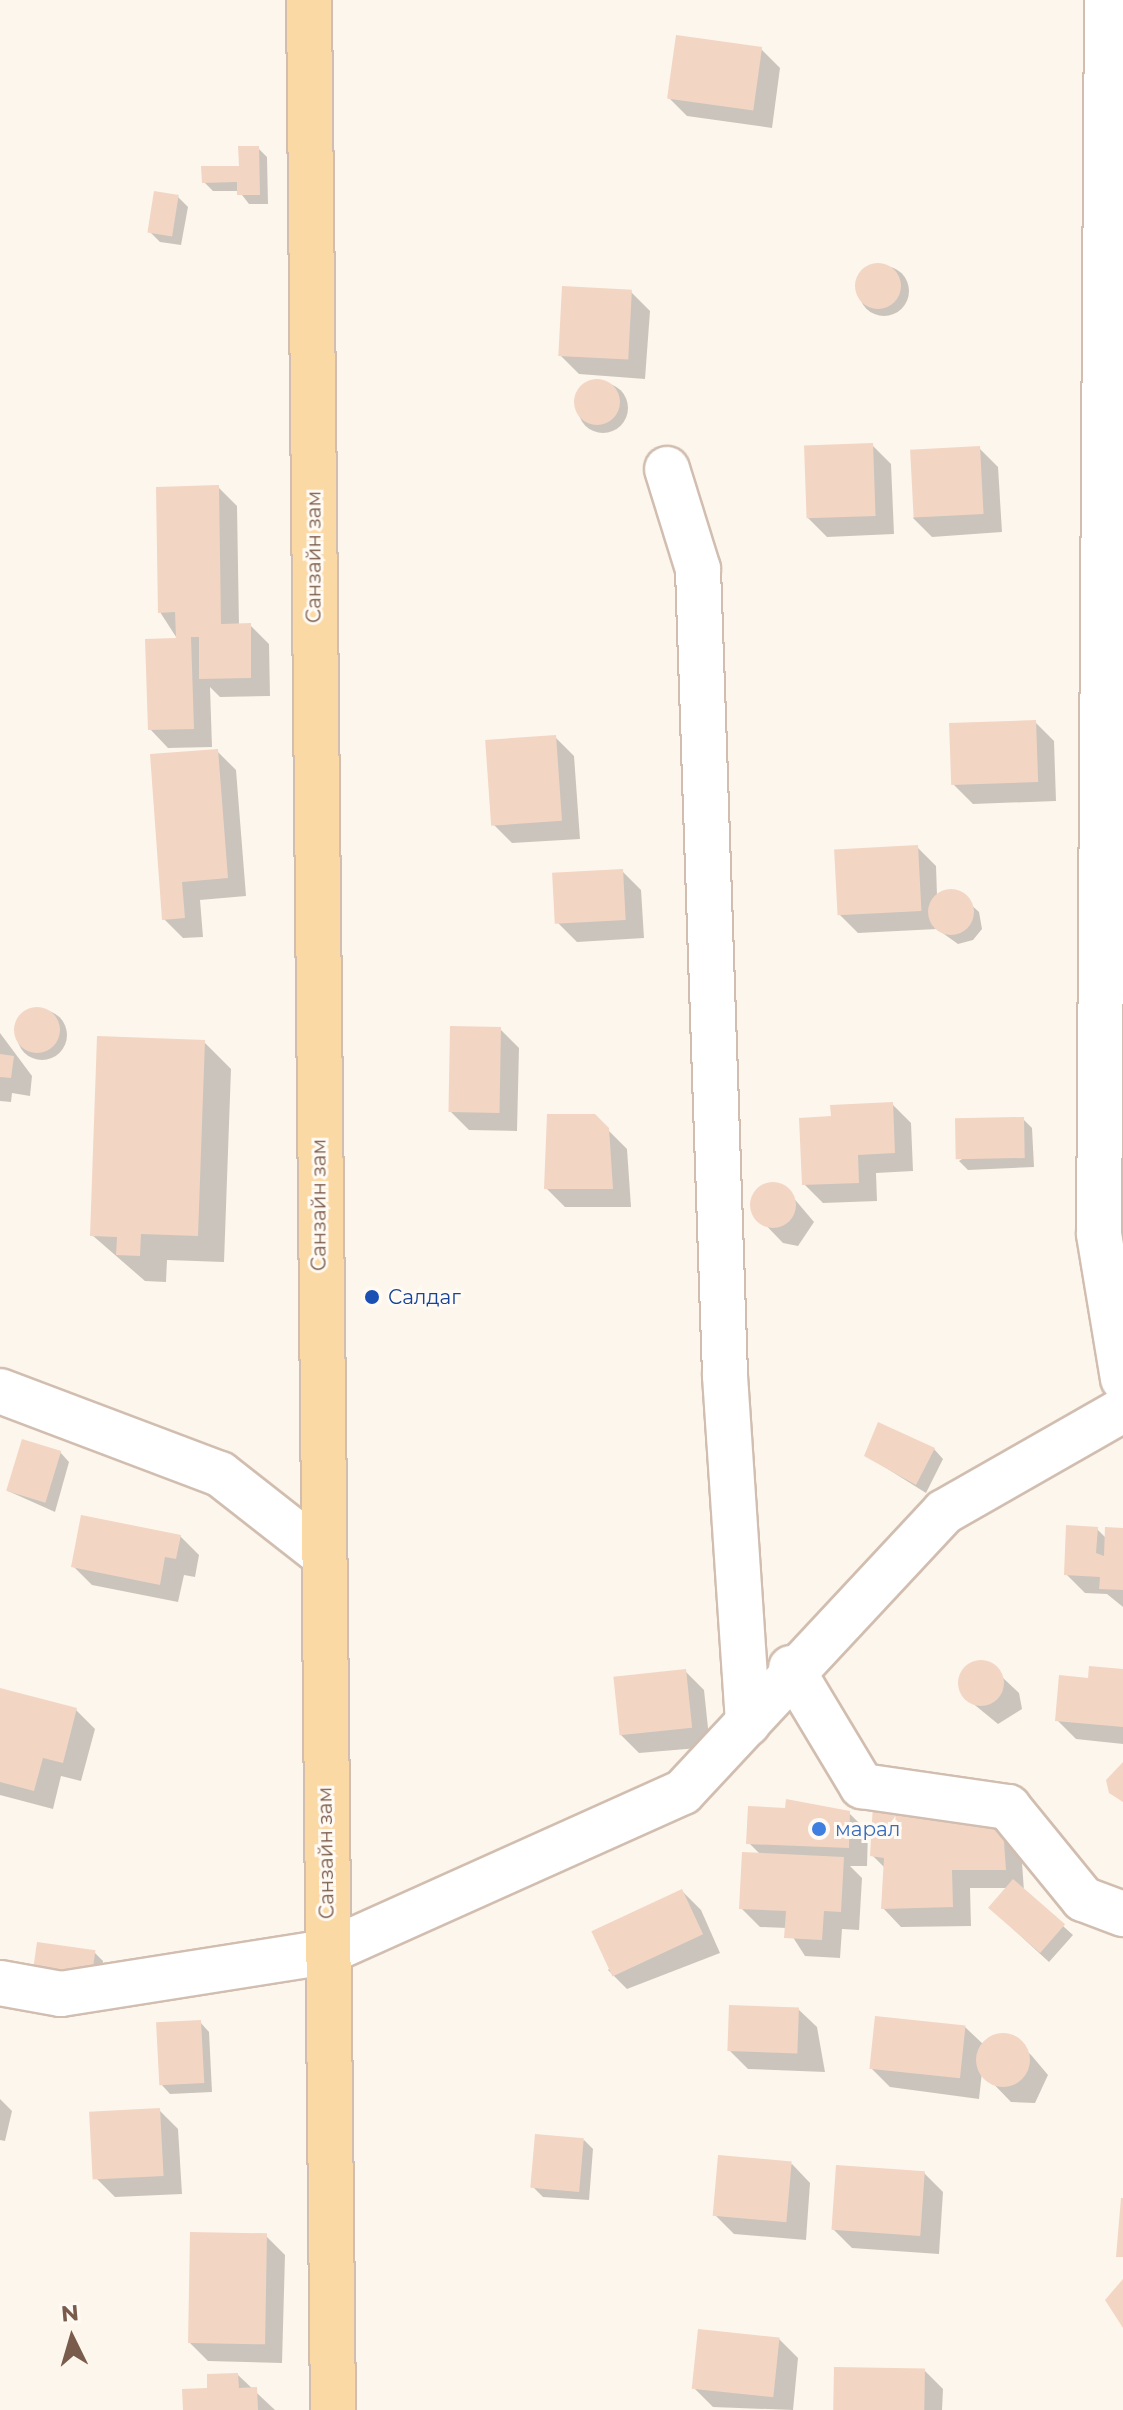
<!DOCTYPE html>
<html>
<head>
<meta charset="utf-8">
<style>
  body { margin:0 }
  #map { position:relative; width:1123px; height:2410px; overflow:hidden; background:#fdf6ec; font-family:Montserrat,sans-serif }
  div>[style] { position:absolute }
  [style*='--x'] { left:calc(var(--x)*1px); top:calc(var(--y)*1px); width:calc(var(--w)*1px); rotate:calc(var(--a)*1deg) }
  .shadow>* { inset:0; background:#0003 }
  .round { border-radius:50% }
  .building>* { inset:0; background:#f3d5c3; transform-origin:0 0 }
  .roads { filter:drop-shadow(2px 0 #d1beb0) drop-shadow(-2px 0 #d1beb0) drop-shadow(0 2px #d1beb0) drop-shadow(0 -2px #d1beb0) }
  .minor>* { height:44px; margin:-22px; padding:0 22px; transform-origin:22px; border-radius:22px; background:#fff }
  .major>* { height:44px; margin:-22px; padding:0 22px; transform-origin:22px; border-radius:22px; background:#fbd9a5 }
  .dots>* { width:22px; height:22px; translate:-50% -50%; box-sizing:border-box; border:4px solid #fffaf3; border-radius:50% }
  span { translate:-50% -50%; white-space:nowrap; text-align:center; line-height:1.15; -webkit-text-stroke:6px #fffaf3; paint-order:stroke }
  .street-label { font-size:20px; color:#7a5c4d }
  .transit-label { font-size:20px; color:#164399 }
  .left { translate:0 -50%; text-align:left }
  .shop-label { font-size:20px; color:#366cbe }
  .north { position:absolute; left:32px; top:2298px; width:80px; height:80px; -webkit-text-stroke:6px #fffaf3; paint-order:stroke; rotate:355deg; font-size:22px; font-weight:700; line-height:32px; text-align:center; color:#7a5c4d }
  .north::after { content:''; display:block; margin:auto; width:28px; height:36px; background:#7a5c4d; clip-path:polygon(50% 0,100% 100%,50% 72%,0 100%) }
</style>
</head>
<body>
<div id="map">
  <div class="shadow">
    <div style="clip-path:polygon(761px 49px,780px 68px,772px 128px,687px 116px,668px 97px)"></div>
    <div style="clip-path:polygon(258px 148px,267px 157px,268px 204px,249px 204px,239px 191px,213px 191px,204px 182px,241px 168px)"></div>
    <div style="clip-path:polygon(178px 197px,188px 207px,181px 245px,160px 242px,150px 232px)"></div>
    <div class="round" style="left:859px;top:266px;width:50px;height:50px"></div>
    <div style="clip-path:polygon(631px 292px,650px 311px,645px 379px,579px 374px,560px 355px)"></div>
    <div class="round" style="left:578px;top:383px;width:50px;height:50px"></div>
    <div style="clip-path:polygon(872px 445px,891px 464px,894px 534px,827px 537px,808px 518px)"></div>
    <div style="clip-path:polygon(979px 448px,998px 467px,1002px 532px,932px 537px,913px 518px)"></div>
    <div style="clip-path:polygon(218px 487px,237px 506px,239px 626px,250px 625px,269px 644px,270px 696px,220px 697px,210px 687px,212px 747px,168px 748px,150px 729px,178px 640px,160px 612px)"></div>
    <div style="clip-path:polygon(1035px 722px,1054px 741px,1056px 801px,973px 804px,954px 785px)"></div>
    <div style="clip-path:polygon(555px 737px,574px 756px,580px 839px,512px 843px,493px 824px)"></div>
    <div style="clip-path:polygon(217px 751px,236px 770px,246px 896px,200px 900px,203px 937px,183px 938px,164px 919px)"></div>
    <div style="clip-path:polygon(917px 847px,936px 866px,937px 895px,957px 892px,979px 912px,982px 929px,973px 940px,958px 944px,937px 929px,858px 933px,839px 914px)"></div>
    <div style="clip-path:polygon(622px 871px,641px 890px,644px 938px,577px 942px,558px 923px)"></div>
    <div class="round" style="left:17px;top:1010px;width:50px;height:50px"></div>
    <div style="clip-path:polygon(500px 1029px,519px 1048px,517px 1131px,469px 1130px,450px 1111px)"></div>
    <div style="clip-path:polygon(0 1033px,32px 1076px,30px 1096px,12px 1093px,11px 1102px,0 1101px)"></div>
    <div style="clip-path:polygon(204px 1042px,231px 1069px,224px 1262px,167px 1260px,166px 1282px,145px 1281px,92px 1235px)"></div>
    <div style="clip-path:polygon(892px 1104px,911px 1123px,913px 1171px,876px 1173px,877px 1201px,823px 1203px,804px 1184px,833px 1118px)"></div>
    <div style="clip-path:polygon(594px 1116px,627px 1149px,631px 1207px,565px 1207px,546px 1188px)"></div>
    <div style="clip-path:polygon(1023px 1119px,1032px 1128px,1034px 1167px,968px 1170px,959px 1161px)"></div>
    <div style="clip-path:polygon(770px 1184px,786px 1189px,814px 1222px,798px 1246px,783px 1243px,753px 1212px,755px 1194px)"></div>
    <div style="clip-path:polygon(934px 1449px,943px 1459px,926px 1493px,867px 1456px)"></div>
    <div style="clip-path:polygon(60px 1452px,69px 1462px,55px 1512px,8px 1491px)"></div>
    <div style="clip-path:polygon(1097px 1529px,1107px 1539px,1123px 1530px,1123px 1607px,1107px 1594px,1085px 1593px,1066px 1574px)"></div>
    <div style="clip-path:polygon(180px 1536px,199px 1555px,195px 1577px,184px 1575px,178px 1602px,92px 1585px,73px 1566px)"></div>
    <div style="clip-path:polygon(987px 1663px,1019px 1693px,1022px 1709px,998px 1724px,965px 1697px,960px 1681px,969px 1665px)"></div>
    <div style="clip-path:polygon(685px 1671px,704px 1690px,710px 1747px,639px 1753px,620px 1734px)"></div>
    <div style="clip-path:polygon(1123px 1671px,1123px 1744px,1076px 1739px,1057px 1720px,1090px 1680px)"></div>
    <div style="clip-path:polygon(0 1690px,76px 1710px,95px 1729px,81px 1781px,61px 1776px,53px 1809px,0 1795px)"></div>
    <div style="clip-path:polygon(787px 1810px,849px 1813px,868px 1832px,867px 1866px,850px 1866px,862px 1878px,859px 1930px,842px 1929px,840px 1958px,805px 1956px,787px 1928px,760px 1927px,741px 1908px,760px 1854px,749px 1843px)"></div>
    <div style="clip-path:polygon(1020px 1834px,1024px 1891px,1073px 1935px,1049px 1962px,999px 1916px,1007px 1888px,970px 1888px,971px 1926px,901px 1927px,883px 1908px,886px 1869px,872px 1855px)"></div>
    <div style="clip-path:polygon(682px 1891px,701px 1910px,720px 1953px,627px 1989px,608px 1970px)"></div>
    <div style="clip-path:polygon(94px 1952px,103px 1961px,100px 1983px,45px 1975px,36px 1965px)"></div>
    <div style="clip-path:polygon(798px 2009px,817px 2027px,825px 2072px,748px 2069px,729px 2050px)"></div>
    <div style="clip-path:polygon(200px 2022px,209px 2032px,212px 2092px,170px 2094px,161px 2084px)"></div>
    <div style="clip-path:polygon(965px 2027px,984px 2045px,1013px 2037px,1032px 2056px,1048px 2075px,1035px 2103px,1011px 2102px,982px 2072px,979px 2099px,890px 2087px,871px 2068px)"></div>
    <div style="clip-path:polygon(0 2099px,12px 2111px,5px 2141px,0 2140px)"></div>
    <div style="clip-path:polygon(159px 2110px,178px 2129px,182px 2194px,115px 2197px,96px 2178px)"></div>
    <div style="clip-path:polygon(584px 2140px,593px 2149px,589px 2200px,543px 2197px,533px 2187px)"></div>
    <div style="clip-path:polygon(792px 2164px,810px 2183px,806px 2240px,734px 2234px,715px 2215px)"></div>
    <div style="clip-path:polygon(924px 2173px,943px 2192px,939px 2254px,852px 2248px,833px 2229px)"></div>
    <div style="clip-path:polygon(266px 2236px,285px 2255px,282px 2363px,208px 2361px,189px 2342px)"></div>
    <div style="clip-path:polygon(779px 2339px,798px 2358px,793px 2410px,713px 2407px,694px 2388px)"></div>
    <div style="clip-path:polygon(924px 2370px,943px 2389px,942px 2410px,836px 2410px)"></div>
    <div style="clip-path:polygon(238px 2375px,275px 2410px,185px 2410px,210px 2390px)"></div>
  </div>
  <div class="building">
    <div style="left:676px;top:35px;width:87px;height:64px;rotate:8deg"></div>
    <div style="clip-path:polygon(238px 146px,259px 146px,260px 195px,237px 195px,237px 182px,202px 183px,201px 166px,239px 166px)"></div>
    <div style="left:154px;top:191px;width:25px;height:42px;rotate:9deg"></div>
    <div class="round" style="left:855px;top:263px;width:46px;height:46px"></div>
    <div style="left:562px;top:286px;width:70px;height:70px;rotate:3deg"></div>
    <div class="round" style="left:574px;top:379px;width:46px;height:46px"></div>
    <div style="left:873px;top:443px;width:73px;height:69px;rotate:88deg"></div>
    <div style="left:980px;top:446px;width:68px;height:70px;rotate:87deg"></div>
    <div style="clip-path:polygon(219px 485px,221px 624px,251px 623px,251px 678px,199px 679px,199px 637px,191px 637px,194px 729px,148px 730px,145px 639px,176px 638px,175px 612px,158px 613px,156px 487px)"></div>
    <div style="left:1036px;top:720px;width:62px;height:87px;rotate:88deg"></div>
    <div style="left:556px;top:735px;width:86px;height:71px;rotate:86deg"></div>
    <div style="clip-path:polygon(218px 749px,228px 878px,182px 882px,185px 918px,162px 920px,150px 754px)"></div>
    <div style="left:918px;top:845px;width:66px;height:84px;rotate:87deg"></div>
    <div style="left:623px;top:869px;width:51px;height:71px;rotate:87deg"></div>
    <div class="round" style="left:928px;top:889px;width:46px;height:46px"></div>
    <div class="round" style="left:14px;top:1007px;width:46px;height:46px"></div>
    <div style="left:450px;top:1026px;width:51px;height:86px;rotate:1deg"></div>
    <div style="clip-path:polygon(97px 1036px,205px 1040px,198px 1236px,141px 1234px,140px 1256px,116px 1255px,117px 1237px,90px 1236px)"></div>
    <div style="clip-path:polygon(0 1054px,14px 1056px,11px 1078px,0 1077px)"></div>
    <div style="clip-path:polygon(893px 1102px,895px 1153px,858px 1155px,859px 1183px,802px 1185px,799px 1118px,831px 1116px,830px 1105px)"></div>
    <div style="clip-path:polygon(547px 1114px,595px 1114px,609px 1128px,613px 1189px,544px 1189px)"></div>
    <div style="left:1024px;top:1117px;width:41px;height:69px;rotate:89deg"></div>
    <div class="round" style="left:750px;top:1182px;width:46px;height:46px"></div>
    <div style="clip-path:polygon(878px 1422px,935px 1448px,916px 1485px,864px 1456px)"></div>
    <div style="left:22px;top:1439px;width:41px;height:54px;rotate:17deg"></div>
    <div style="clip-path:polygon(81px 1515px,181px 1535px,176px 1559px,165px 1557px,160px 1585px,71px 1567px)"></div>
    <div style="clip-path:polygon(1066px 1525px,1098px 1527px,1096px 1553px,1104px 1556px,1105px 1527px,1123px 1528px,1123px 1590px,1099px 1589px,1100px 1577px,1064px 1575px)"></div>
    <div class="round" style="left:958px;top:1660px;width:46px;height:46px"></div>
    <div style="clip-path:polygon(1089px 1666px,1123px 1669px,1123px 1727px,1055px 1721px,1059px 1675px,1088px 1678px)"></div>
    <div style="left:686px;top:1669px;width:59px;height:73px;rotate:84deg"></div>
    <div style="clip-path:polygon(0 1688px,77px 1708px,63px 1763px,43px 1758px,34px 1791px,0 1782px)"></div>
    <div style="clip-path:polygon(1123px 1762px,1123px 1802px,1109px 1793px,1106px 1780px)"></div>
    <div style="clip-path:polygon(786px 1799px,850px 1811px,849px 1848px,746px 1844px,748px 1806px,785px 1808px)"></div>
    <div style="clip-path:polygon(873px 1804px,1002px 1813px,1006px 1870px,952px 1870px,953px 1907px,881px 1909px,884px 1858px,870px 1856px)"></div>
    <div style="clip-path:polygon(742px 1852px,844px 1857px,841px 1912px,824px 1911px,822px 1940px,784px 1938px,786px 1911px,739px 1909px)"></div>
    <div style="left:1013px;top:1879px;width:69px;height:38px;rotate:41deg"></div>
    <div style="left:682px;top:1889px;width:50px;height:100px;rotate:65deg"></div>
    <div style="left:37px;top:1942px;width:59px;height:24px;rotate:8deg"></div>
    <div style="left:729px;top:2005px;width:70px;height:46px;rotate:2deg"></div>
    <div style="left:875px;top:2016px;width:91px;height:53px;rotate:6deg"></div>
    <div style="left:201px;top:2020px;width:63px;height:45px;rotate:87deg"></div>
    <div class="round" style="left:976px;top:2033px;width:54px;height:54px"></div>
    <div style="left:160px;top:2108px;width:68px;height:71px;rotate:87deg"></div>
    <div style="left:535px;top:2134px;width:49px;height:54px;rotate:5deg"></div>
    <div style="left:718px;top:2155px;width:74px;height:61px;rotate:5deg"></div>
    <div style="left:836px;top:2165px;width:89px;height:65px;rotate:4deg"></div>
    <div style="clip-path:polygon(1121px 2198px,1123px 2198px,1123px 2257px,1116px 2257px)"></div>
    <div style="left:190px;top:2232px;width:77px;height:111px;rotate:1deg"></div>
    <div style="clip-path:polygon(1123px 2279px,1123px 2328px,1105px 2300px)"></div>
    <div style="left:698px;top:2329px;width:82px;height:60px;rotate:6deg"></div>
    <div style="left:834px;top:2367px;width:91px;height:43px;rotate:1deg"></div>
    <div style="clip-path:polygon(238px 2373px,239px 2388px,257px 2387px,258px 2410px,183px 2410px,182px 2389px,207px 2388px,207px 2374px)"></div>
  </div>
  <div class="roads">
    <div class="minor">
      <div style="--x:1107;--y:0;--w:1234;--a:90.37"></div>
      <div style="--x:1099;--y:1234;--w:147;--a:80.6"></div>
      <div style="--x:667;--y:469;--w:105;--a:72.8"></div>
      <div style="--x:698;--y:569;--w:807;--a:88.08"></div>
      <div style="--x:725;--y:1376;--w:348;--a:86.2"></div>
      <div style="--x:0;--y:1391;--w:235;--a:20.7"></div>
      <div style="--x:220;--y:1474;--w:130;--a:38.1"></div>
      <div style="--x:791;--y:1668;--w:138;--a:59"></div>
      <div style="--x:862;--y:1786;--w:148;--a:8.2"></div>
      <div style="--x:1008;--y:1807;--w:119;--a:50.8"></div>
      <div style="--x:1083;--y:1899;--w:43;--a:20.6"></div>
      <div style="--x:0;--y:1983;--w:62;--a:10.2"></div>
      <div style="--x:61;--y:1994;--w:269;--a:-9"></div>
      <div style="--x:327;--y:1952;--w:390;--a:-24.2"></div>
      <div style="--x:683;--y:1792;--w:383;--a:-47"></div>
      <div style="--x:944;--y:1512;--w:206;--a:-29.7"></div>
    </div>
    <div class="major">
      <div style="--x:309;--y:0;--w:2410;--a:89.43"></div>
    </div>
  </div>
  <div class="dots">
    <div style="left:372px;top:1297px;background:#1a4fb4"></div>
    <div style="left:819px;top:1829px;background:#3f7fe0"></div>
  </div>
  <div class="street-label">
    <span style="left:314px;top:557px;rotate:-90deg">Санзайн зам</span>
    <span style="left:319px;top:1205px;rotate:-90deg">Санзайн зам</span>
    <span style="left:326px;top:1853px;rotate:-91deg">Санзайн зам</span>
  </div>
  <div class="transit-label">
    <span class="left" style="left:388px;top:1297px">Салдаг</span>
  </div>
  <div class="shop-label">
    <span class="left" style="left:835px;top:1829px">марал</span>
  </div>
  <div class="north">N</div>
</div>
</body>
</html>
